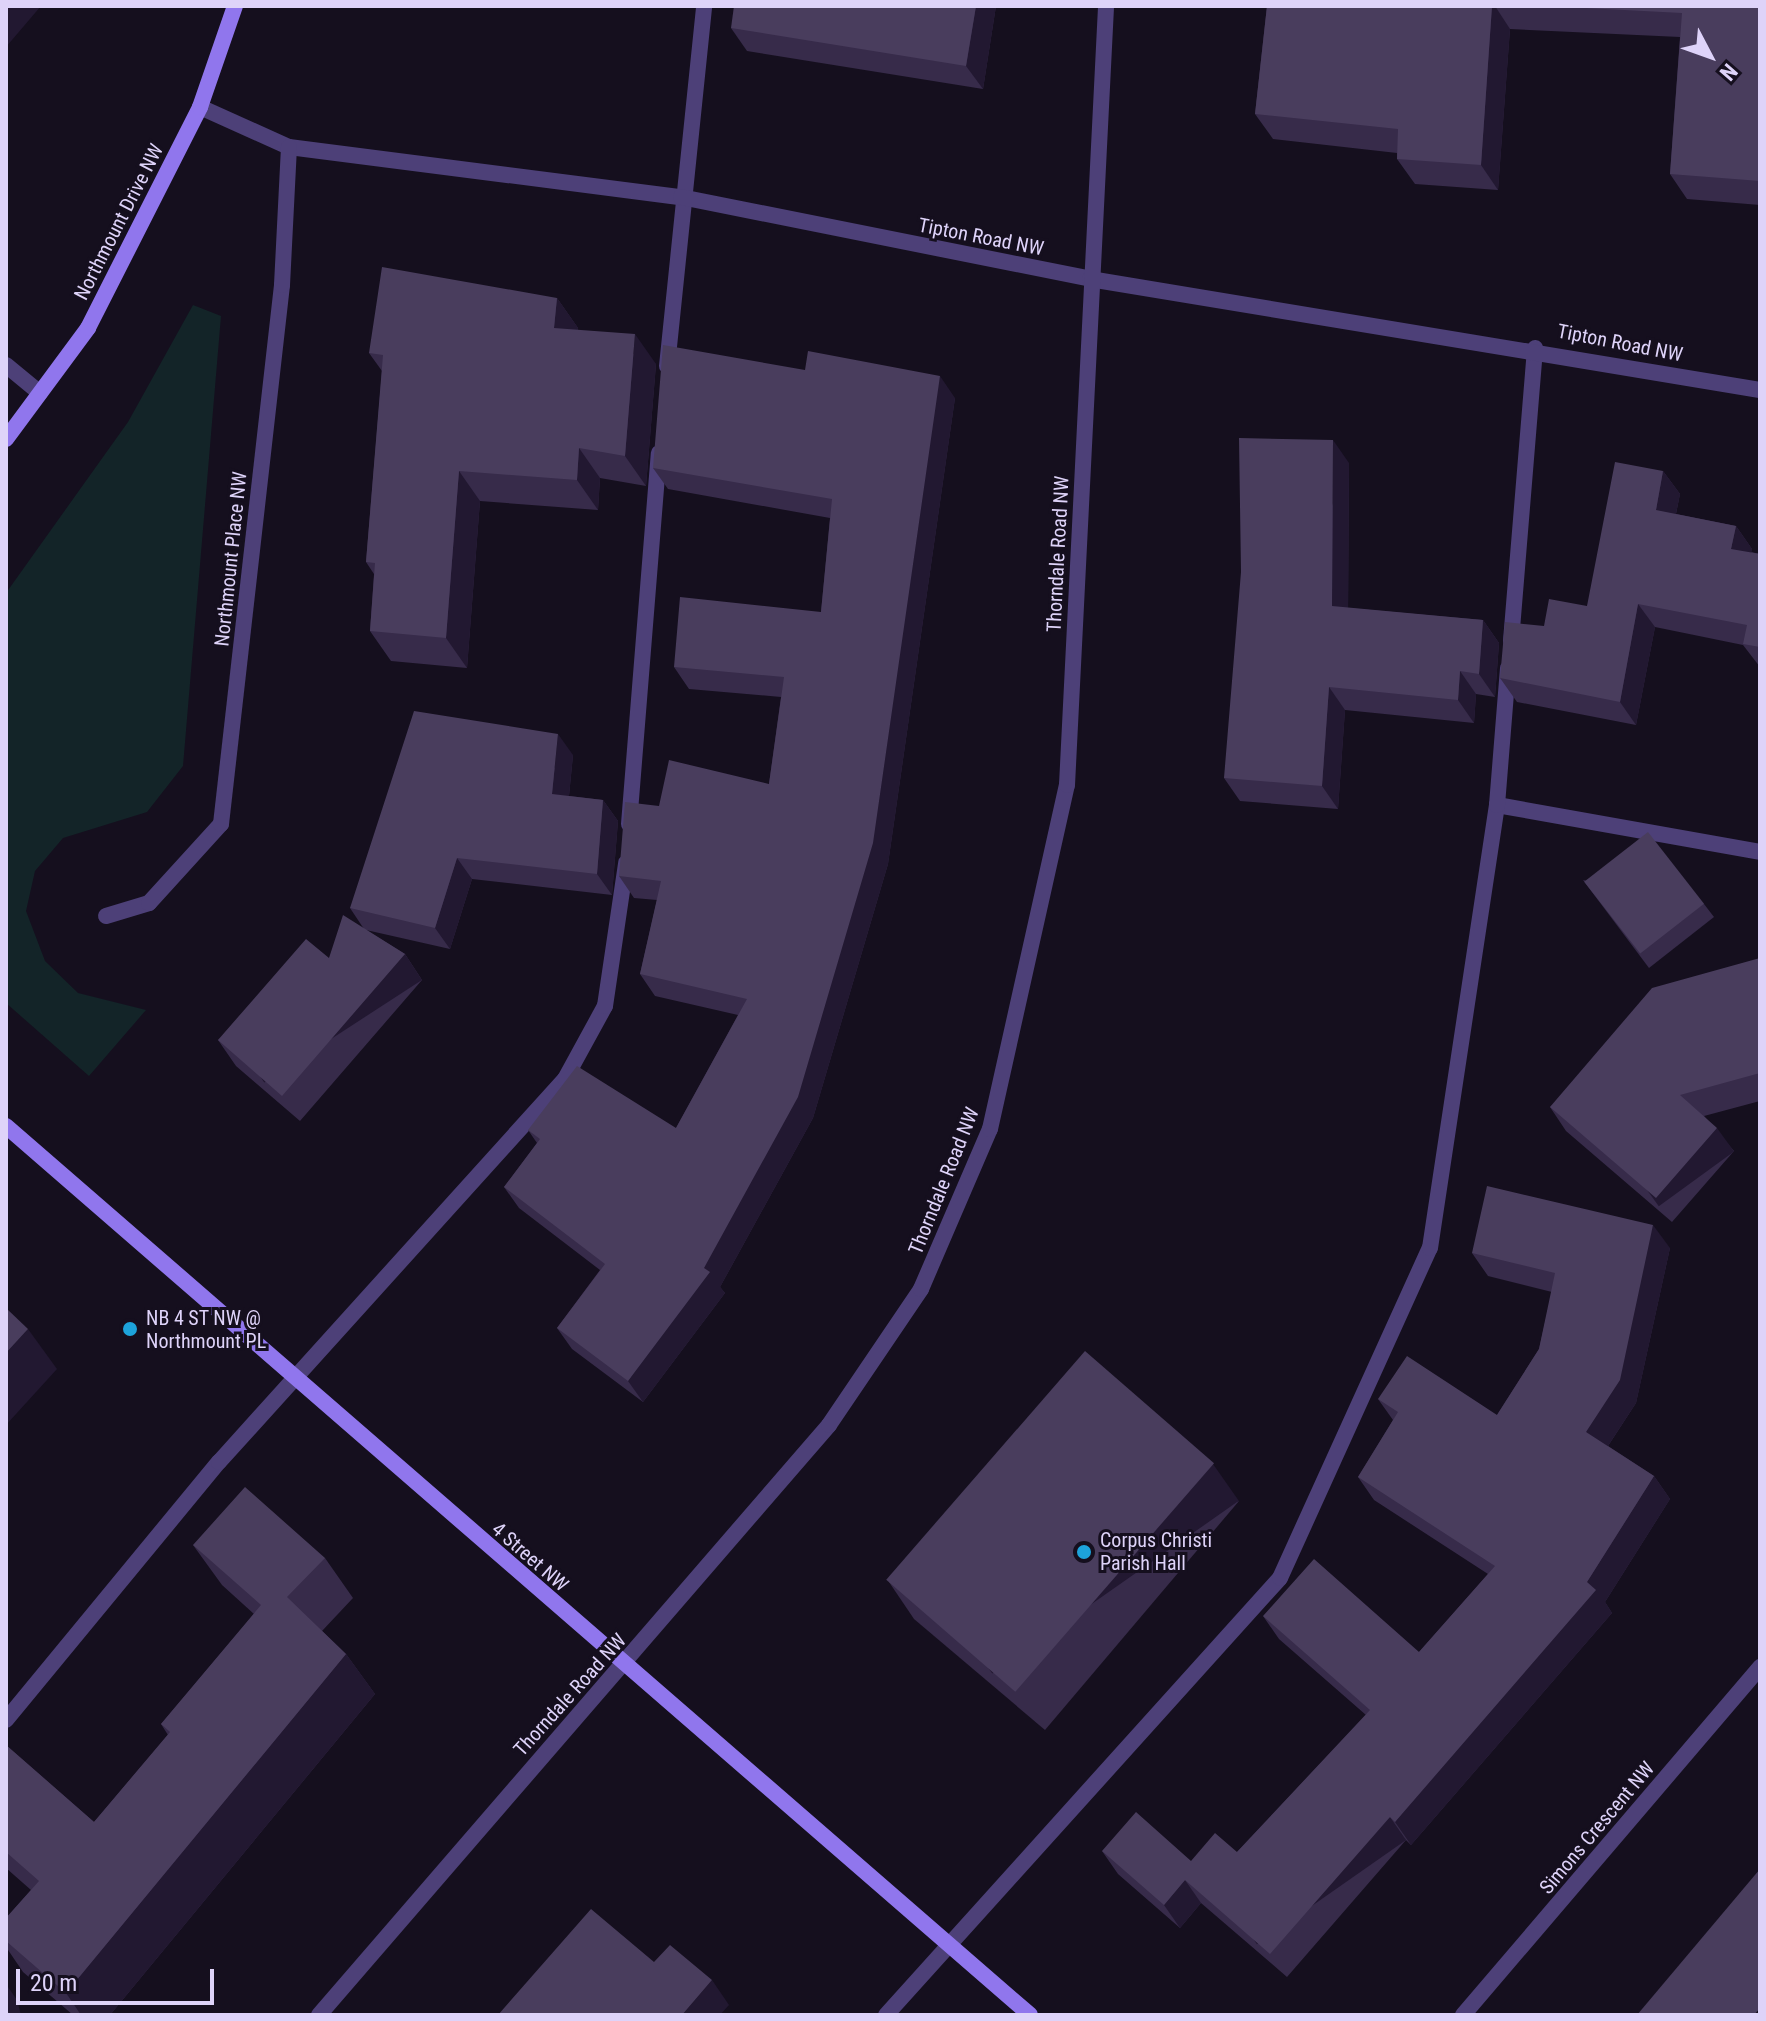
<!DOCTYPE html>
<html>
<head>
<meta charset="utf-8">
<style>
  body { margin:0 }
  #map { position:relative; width:1766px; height:2021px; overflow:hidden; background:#150f1e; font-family:"Roboto Condensed",sans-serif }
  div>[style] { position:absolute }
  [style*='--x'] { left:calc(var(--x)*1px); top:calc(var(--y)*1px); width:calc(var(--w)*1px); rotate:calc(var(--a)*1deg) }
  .green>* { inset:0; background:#132428 }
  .lane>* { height:16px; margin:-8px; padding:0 8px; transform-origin:8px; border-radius:8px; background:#4d4078 }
  .street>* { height:16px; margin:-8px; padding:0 8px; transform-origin:8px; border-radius:8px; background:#4d4078 }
  .secondary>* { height:16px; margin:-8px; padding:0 8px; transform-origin:8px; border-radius:8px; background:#9076ed }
  .wall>* { inset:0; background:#372b4a }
  .shaded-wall>* { inset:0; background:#221831; transform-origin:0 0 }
  .building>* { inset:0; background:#493d5d; transform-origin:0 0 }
  .dots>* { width:22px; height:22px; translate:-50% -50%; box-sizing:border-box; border:4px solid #150f1e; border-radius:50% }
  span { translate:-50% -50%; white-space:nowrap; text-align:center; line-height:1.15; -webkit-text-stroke:6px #150f1e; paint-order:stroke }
  .street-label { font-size:20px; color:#ded3f9 }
  .poi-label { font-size:20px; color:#ded3f9 }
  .left { translate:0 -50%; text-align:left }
  .frame { position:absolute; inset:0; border:8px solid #ded3f9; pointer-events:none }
  .north { position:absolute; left:1670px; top:16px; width:80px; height:80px; -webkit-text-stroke:6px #150f1e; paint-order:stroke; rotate:131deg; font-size:22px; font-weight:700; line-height:32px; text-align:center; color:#ded3f9 }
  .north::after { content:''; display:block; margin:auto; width:28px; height:36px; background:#ded3f9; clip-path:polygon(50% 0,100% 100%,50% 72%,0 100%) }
  .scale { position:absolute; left:16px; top:1969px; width:198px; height:36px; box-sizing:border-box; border:4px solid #ded3f9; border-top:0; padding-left:10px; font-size:24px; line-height:28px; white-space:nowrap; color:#ded3f9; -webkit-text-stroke:6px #150f1e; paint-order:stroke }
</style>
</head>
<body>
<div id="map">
  <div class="green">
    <div style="clip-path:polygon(193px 305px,221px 316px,183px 766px,147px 812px,63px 838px,35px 871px,26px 911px,45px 961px,78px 993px,146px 1010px,89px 1076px,6px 1003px,6px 593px,128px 422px)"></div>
  </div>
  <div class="lane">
    <div style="--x:6;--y:365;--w:44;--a:39.5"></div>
    <div style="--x:667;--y:366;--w:362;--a:-84.1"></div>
    <div style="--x:1511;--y:641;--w:294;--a:-85.3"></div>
    <div style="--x:1497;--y:805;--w:267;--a:10.1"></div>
    <div style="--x:629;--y:824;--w:372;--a:-85.4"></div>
    <div style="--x:6;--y:1720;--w:335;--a:-50.5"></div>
    <div style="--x:219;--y:1462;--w:516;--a:-47.91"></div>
    <div style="--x:565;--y:1079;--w:83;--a:-61.3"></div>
    <div style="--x:605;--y:1006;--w:145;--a:-81.6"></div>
    <div style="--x:886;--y:2015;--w:588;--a:-47.96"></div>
    <div style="--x:1280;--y:1578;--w:362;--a:-65.6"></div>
    <div style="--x:1430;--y:1248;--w:448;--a:-81.4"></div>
    <div style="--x:1497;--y:805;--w:137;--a:-85.4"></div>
  </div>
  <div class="street">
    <div style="--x:200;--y:107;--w:98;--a:24.2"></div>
    <div style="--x:289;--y:147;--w:395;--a:7.3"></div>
    <div style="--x:681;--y:197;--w:417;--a:11.3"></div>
    <div style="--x:1090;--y:279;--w:679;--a:9.41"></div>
    <div style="--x:106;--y:916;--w:45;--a:-16.8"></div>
    <div style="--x:149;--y:903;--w:107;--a:-47.7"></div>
    <div style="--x:221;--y:824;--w:542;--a:-83.54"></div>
    <div style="--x:282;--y:285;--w:138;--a:-87.1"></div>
    <div style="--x:319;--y:2015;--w:780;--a:-49.16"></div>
    <div style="--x:829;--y:1425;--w:164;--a:-55.9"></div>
    <div style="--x:921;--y:1289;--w:174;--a:-66.7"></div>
    <div style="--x:990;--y:1129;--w:353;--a:-77.4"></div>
    <div style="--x:1067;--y:785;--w:780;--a:-87.13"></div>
    <div style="--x:1463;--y:2015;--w:458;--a:-49.5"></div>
  </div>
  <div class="secondary">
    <div style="--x:6;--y:439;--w:138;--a:-53.5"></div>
    <div style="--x:88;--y:328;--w:248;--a:-63.1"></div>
    <div style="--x:200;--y:107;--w:107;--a:-70.9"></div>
    <div style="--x:6;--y:1126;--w:1356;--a:40.96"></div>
  </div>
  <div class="wall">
    <div style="clip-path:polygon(996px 6px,983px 89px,747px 51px,731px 28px)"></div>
    <div style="clip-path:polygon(1267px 6px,1760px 6px,1760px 205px,1687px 199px,1670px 174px,1680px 37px,1510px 29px,1498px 190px,1415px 184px,1397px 159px,1397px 153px,1273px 139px,1255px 114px)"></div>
    <div style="clip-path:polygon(557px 298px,578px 328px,578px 330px,656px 364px,646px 486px,600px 478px,598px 510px,480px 501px,467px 668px,391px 661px,370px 631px,374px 574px,366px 562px,382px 371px,369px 353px)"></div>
    <div style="clip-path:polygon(955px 398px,888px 864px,813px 1118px,720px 1287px,725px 1293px,643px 1402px,572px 1349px,557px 1328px,600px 1270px,519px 1208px,504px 1187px,537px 1143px,528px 1130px,676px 1128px,738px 1015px,655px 996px,640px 974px,657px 900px,634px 898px,619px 876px,659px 806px,769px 784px,781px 697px,689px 689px,674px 667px,821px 612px,830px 518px,668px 489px,653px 468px)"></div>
    <div style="clip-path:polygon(1349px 463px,1348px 608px,1483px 620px,1499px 643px,1495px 697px,1476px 694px,1474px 723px,1345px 710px,1338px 809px,1240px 801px,1224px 778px)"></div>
    <div style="clip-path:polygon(1663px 471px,1680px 494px,1676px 514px,1736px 526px,1752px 549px,1751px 552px,1760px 554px,1760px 667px,1743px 645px,1655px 627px,1636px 725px,1517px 702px,1500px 678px,1544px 626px,1587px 606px)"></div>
    <div style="clip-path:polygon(573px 755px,569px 796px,603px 800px,618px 821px,612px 895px,472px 879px,450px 949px,366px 930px,405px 954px,422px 980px,300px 1121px,236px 1066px,218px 1040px,329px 958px,364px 929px,350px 908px)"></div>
    <div style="clip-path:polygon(1583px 880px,1704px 904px,1714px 917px,1649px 968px)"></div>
    <div style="clip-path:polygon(1760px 958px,1760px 1101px,1704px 1116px,1734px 1151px,1672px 1222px,1566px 1131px,1550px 1107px)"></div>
    <div style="clip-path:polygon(1670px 1248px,1636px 1403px,1608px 1446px,1654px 1476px,1670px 1499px,1605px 1602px,1612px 1613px,1411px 1845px,1406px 1840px,1287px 1977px,1201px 1903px,1180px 1928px,1118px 1874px,1102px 1851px,1191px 1861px,1237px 1852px,1366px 1715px,1279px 1639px,1263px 1616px,1419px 1652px,1488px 1574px,1374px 1500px,1358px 1477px,1393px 1420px,1378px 1399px,1497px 1415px,1539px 1349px,1552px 1292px,1488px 1276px,1472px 1253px)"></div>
    <div style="clip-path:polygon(1239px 1501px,1045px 1730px,914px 1619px,889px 1582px)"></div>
    <div style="clip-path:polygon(193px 1545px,325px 1558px,353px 1598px,322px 1631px,346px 1654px,375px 1694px,110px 2015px,73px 2015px,23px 1972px,6px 1947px,6px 1918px,31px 1890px,6px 1868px,6px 1745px,94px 1822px,168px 1735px,161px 1724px,254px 1614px,222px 1585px)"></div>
  </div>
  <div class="shaded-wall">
    <div style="clip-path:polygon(6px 6px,41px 6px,6px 47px)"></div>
    <div style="clip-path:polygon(976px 6px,996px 6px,983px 89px,966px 66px)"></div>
    <div style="clip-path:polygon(1492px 6px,1495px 6px,1510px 29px,1498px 190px,1481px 165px)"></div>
    <div style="clip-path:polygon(557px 298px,578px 328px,575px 358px,554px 328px)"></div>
    <div style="clip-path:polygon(635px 334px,656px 364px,646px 486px,625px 456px)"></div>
    <div style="clip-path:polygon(940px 376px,955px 398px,888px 864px,813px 1118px,720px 1287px,725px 1293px,643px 1402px,628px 1381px,704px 1268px)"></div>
    <div style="clip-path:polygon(1333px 440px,1349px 463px,1348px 629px,1332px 606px)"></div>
    <div style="clip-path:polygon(579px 448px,600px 478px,598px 510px,577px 480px)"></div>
    <div style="clip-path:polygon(459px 471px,480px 501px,467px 668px,446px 638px)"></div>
    <div style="clip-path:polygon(1663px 471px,1680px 494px,1672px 533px,1656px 510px)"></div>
    <div style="clip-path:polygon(1736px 526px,1752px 549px,1748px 572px,1731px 549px)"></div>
    <div style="clip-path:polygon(1638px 604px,1655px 627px,1636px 725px,1620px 702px)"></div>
    <div style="clip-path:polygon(1483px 620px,1499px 643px,1495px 697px,1479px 674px)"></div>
    <div style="clip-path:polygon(1460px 671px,1476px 694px,1474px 723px,1458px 700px)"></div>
    <div style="clip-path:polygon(1329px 687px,1345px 710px,1338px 809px,1322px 786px)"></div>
    <div style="clip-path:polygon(558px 734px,573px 755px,567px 816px,552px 794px)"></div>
    <div style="clip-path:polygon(603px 800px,618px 821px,612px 895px,597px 874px)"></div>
    <div style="clip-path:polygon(457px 858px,472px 879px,450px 949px,435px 928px)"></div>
    <div style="left:405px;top:954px;width:31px;height:188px;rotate:57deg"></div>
    <div style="left:1717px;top:1128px;width:29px;height:93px;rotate:54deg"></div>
    <div style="clip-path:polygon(1653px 1225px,1670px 1248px,1636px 1403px,1602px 1455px,1586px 1432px)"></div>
    <div style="clip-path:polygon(28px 1329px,57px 1369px,6px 1425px,6px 1353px)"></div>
    <div style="left:1213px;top:1464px;width:45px;height:301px;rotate:55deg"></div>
    <div style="clip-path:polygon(1654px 1476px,1670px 1499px,1605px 1602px,1612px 1613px,1411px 1845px,1395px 1822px,1587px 1582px)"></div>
    <div style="clip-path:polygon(346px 1654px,375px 1694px,110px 2015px,81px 2015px,66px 1993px)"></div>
    <div style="left:1390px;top:1817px;width:28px;height:182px;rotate:55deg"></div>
    <div style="clip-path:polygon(1185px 1880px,1201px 1903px,1180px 1928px,1164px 1905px)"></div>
    <div style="clip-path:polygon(712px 1980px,729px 2005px,720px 2015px,682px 2015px)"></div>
    <div style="clip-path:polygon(6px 1984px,17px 2000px,21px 2015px,9px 2015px,6px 2002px)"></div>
  </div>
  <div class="building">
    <div style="clip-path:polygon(734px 6px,976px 6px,966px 66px,731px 28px)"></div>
    <div style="clip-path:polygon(1267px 6px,1492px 6px,1481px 165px,1397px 159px,1398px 129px,1255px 114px)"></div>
    <div style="clip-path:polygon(1547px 6px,1760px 6px,1760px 181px,1670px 174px,1682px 13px)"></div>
    <div style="clip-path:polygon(382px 267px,557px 298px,554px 328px,635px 334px,625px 456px,579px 448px,577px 480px,459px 471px,446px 638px,370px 631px,375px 563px,366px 562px,383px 355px,369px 353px)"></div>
    <div style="clip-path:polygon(663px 345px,805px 370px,808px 351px,940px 376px,873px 843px,798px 1097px,704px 1268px,710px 1272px,628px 1381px,557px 1328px,605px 1264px,504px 1187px,540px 1139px,528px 1130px,577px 1066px,676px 1128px,747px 999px,640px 974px,661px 881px,619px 876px,625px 802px,659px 806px,669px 760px,769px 784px,784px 677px,674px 667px,680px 597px,821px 612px,832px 499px,653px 468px)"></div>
    <div style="clip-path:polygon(1239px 438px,1333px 440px,1332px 606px,1483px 620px,1479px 674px,1460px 671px,1458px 700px,1329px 687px,1322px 786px,1224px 778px,1241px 572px)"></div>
    <div style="clip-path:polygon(1615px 462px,1663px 471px,1656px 510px,1736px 526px,1731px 549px,1760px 554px,1760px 647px,1743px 644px,1747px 625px,1638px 604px,1620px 702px,1500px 678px,1505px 622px,1544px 626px,1549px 599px,1587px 606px)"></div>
    <div style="clip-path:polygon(414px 711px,558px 734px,552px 794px,603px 800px,597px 874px,457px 858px,435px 928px,350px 908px)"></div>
    <div style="left:1648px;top:832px;width:91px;height:81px;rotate:52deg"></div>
    <div style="clip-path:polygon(343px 915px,405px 954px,282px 1096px,218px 1040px,306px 939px,329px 958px)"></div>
    <div style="clip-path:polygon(1760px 958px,1760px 1073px,1680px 1095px,1717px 1128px,1656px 1198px,1550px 1107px,1652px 988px)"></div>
    <div style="clip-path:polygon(1487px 1186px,1653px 1225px,1620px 1380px,1586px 1432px,1654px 1476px,1587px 1582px,1596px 1590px,1395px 1822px,1390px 1817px,1270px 1954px,1185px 1880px,1164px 1905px,1102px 1851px,1136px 1812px,1191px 1861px,1215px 1833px,1237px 1852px,1370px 1710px,1263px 1616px,1314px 1559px,1419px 1652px,1495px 1566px,1358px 1477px,1398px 1412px,1378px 1399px,1407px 1356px,1497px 1415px,1539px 1349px,1555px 1273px,1472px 1253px)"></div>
    <div style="clip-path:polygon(6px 1308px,28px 1329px,6px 1353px)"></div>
    <div style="left:1085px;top:1351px;width:171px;height:303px;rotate:41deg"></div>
    <div style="clip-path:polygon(245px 1487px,325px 1558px,287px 1597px,346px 1654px,66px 1993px,6px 1941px,6px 1918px,39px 1881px,6px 1852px,6px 1745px,94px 1822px,170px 1732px,161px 1724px,261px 1605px,193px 1545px)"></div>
    <div style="clip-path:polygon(1760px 1869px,1760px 2008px,1754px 2015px,1637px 2015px)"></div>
    <div style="clip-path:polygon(591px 1909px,654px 1962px,670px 1945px,712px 1980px,682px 2015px,629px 2015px,627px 2013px,626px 2015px,498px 2015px)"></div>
    <div style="clip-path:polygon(6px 2002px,9px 2015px,6px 2015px)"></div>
  </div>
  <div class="dots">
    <div style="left:130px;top:1329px;background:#1da3db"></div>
    <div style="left:1084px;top:1552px;background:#1da3db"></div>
  </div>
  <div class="street-label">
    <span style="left:119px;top:222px;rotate:-63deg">Northmount Drive NW</span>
    <span style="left:981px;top:237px;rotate:11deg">Tipton Road NW</span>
    <span style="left:1620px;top:343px;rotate:11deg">Tipton Road NW</span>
    <span style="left:1058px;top:554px;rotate:-87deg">Thorndale Road NW</span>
    <span style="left:231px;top:559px;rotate:-84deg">Northmount Place NW</span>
    <span style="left:944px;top:1181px;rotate:-68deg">Thorndale Road NW</span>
    <span style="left:530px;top:1557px;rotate:41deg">4 Street NW</span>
    <span style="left:570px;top:1695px;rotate:-48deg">Thorndale Road NW</span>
    <span style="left:1597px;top:1828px;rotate:-50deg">Simons Crescent NW</span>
  </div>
  <div class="poi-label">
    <span class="left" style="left:146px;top:1330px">NB 4 ST NW @<br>Northmount PL</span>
    <span class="left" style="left:1100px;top:1552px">Corpus Christi<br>Parish Hall</span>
  </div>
  <div class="frame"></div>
  <div class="north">N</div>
  <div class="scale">20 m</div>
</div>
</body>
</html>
